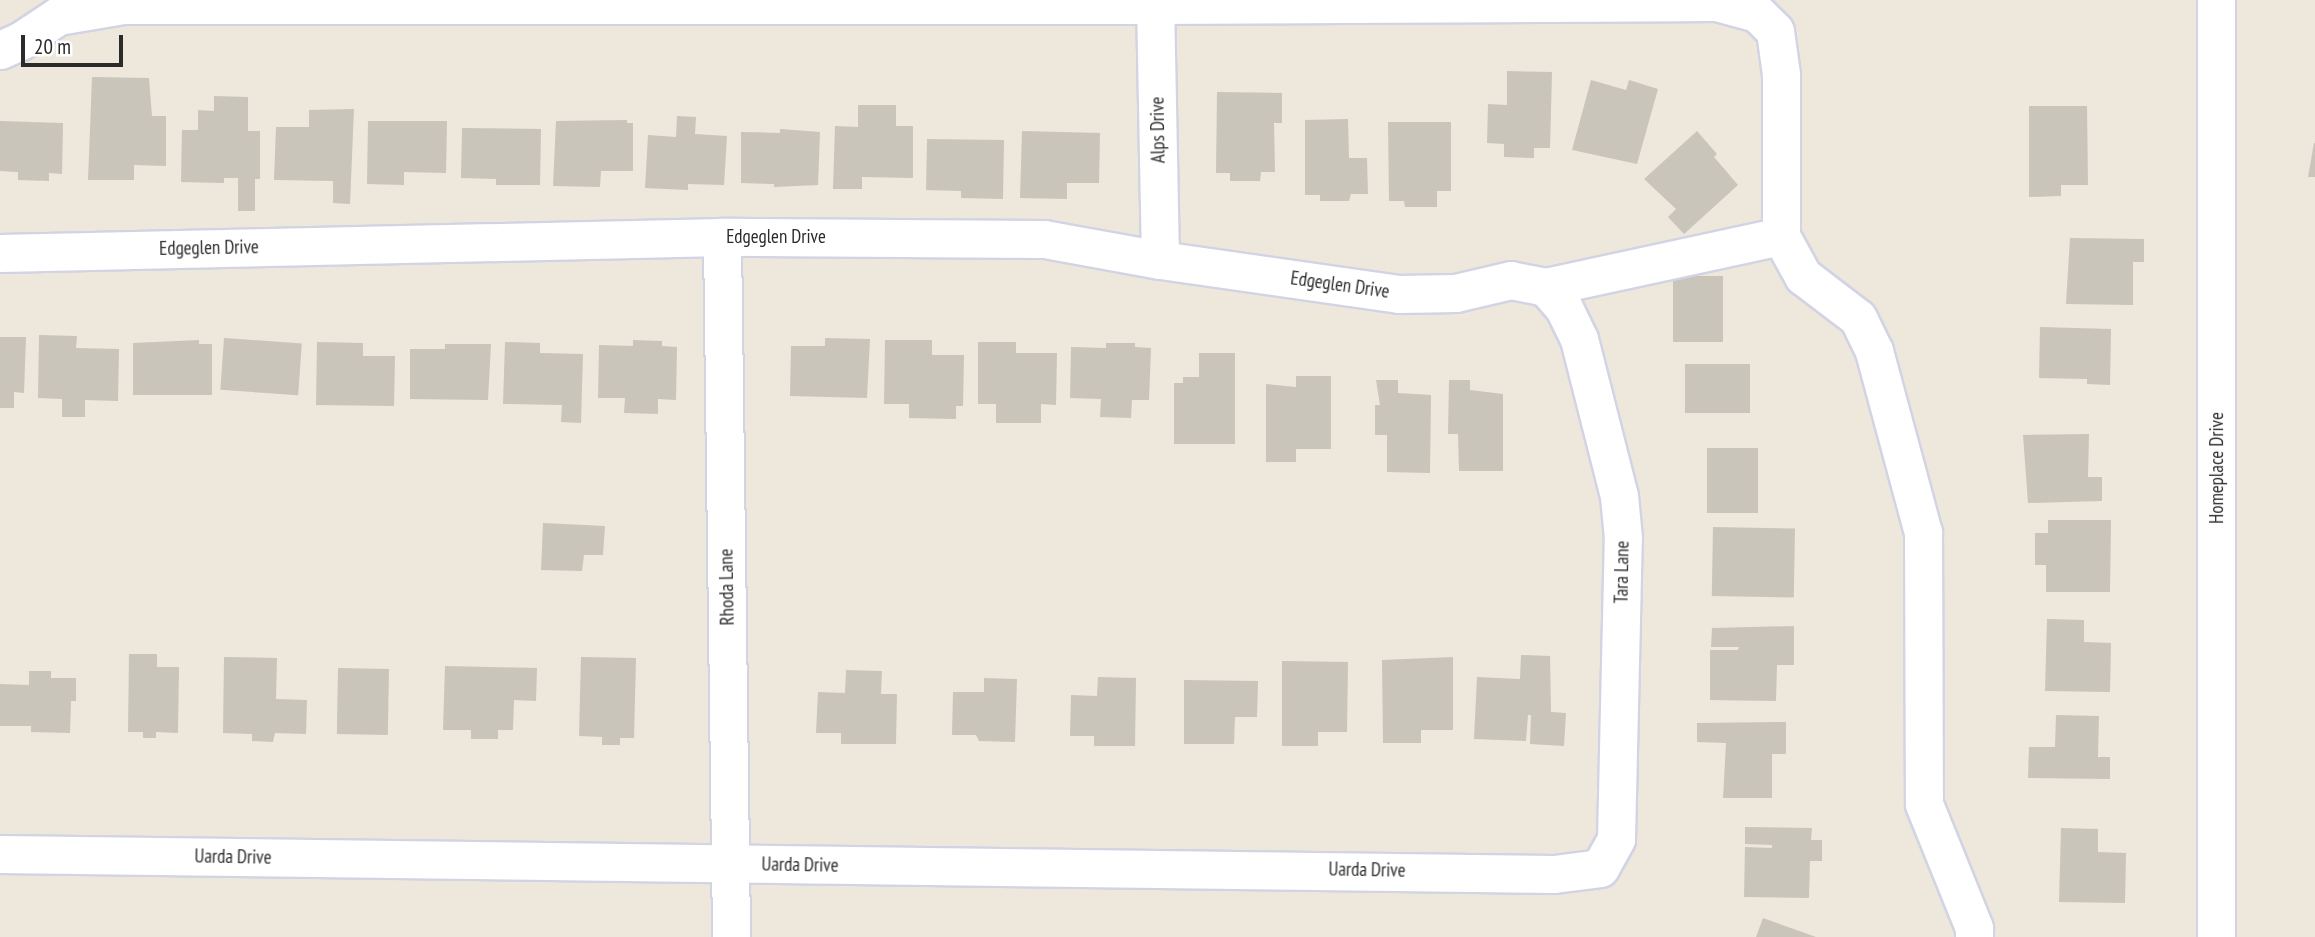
<!DOCTYPE html>
<html>
<head>
<meta charset="utf-8">
<style>
  body { margin:0 }
  #map { position:relative; width:2315px; height:937px; overflow:hidden; background:#ede7dc; font-family:"PT Sans Narrow",sans-serif }
  div>[style] { position:absolute }
  [style*='--x'] { left:calc(var(--x)*1px); top:calc(var(--y)*1px); width:calc(var(--w)*1px); rotate:calc(var(--a)*1deg) }
  .building>* { inset:0; background:#c9c5bb; transform-origin:0 0 }
  .roads { filter:drop-shadow(2px 0 #d2d4e4) drop-shadow(-2px 0 #d2d4e4) drop-shadow(0 2px #d2d4e4) drop-shadow(0 -2px #d2d4e4) }
  .minor>* { height:37px; margin:-18.5px; padding:0 18.5px; transform-origin:18.5px; border-radius:18.5px; background:#fff }
  span { translate:-50% -50%; white-space:nowrap; text-align:center; line-height:1.15; -webkit-text-stroke:6px #fff; paint-order:stroke }
  .street-label { font-size:19px; color:#2b2b2b }
  .scale { position:absolute; left:21px; top:35px; width:102px; height:32px; box-sizing:border-box; border:4px solid #2b2b2b; border-top:0; padding-left:9px; font-size:21px; line-height:24px; white-space:nowrap; color:#2b2b2b; -webkit-text-stroke:5px #fff; paint-order:stroke }
</style>
</head>
<body>
<div id="map">
  <div class="building">
    <div style="clip-path:polygon(1507px 71px,1552px 72px,1550px 148px,1534px 148px,1534px 158px,1504px 157px,1504px 144px,1487px 143px,1488px 104px,1507px 105px)"></div>
    <div style="clip-path:polygon(92px 77px,149px 78px,152px 116px,166px 116px,166px 166px,134px 165px,134px 180px,88px 180px)"></div>
    <div style="clip-path:polygon(1591px 80px,1626px 90px,1629px 80px,1658px 89px,1637px 164px,1572px 150px)"></div>
    <div style="clip-path:polygon(1217px 92px,1282px 93px,1282px 123px,1274px 123px,1275px 172px,1261px 172px,1260px 181px,1230px 181px,1230px 173px,1216px 173px)"></div>
    <div style="clip-path:polygon(214px 96px,248px 97px,248px 131px,260px 131px,260px 179px,255px 179px,255px 211px,238px 211px,238px 178px,224px 178px,224px 183px,181px 182px,182px 130px,198px 130px,198px 110px,214px 111px)"></div>
    <div style="clip-path:polygon(858px 105px,896px 105px,896px 126px,913px 126px,913px 178px,862px 177px,862px 189px,833px 189px,835px 126px,858px 127px)"></div>
    <div style="clip-path:polygon(2029px 106px,2087px 106px,2088px 185px,2061px 185px,2061px 196px,2029px 197px)"></div>
    <div style="clip-path:polygon(354px 109px,350px 204px,333px 203px,333px 181px,274px 180px,276px 127px,309px 127px,309px 110px)"></div>
    <div style="clip-path:polygon(677px 116px,696px 117px,695px 134px,727px 136px,724px 185px,688px 184px,688px 190px,645px 188px,648px 135px,676px 137px)"></div>
    <div style="clip-path:polygon(1348px 119px,1349px 158px,1367px 158px,1368px 194px,1351px 194px,1349px 201px,1320px 201px,1320px 195px,1305px 195px,1305px 120px)"></div>
    <div style="clip-path:polygon(627px 120px,627px 123px,633px 123px,633px 171px,601px 171px,600px 187px,553px 186px,556px 121px)"></div>
    <div style="clip-path:polygon(0 121px,63px 123px,62px 174px,49px 173px,49px 181px,18px 180px,18px 172px,0 171px)"></div>
    <div style="clip-path:polygon(368px 121px,447px 121px,446px 173px,404px 172px,404px 185px,367px 184px)"></div>
    <div style="clip-path:polygon(1388px 122px,1451px 122px,1451px 191px,1437px 191px,1437px 207px,1405px 207px,1404px 201px,1389px 201px)"></div>
    <div style="clip-path:polygon(462px 128px,541px 129px,540px 185px,496px 185px,496px 179px,461px 178px)"></div>
    <div style="clip-path:polygon(780px 129px,820px 132px,818px 185px,774px 187px,774px 184px,741px 183px,741px 132px,780px 133px)"></div>
    <div style="clip-path:polygon(1022px 131px,1100px 133px,1099px 183px,1067px 183px,1067px 199px,1020px 198px)"></div>
    <div style="clip-path:polygon(1697px 131px,1717px 154px,1714px 157px,1738px 185px,1684px 234px,1668px 217px,1676px 209px,1644px 179px)"></div>
    <div style="clip-path:polygon(927px 139px,1004px 140px,1003px 199px,961px 198px,961px 191px,926px 190px)"></div>
    <div style="clip-path:polygon(2314px 143px,2315px 143px,2315px 177px,2308px 177px)"></div>
    <div style="clip-path:polygon(2070px 238px,2144px 239px,2144px 262px,2133px 262px,2133px 305px,2066px 304px)"></div>
    <div style="left:1673px;top:276px;width:50px;height:66px"></div>
    <div style="clip-path:polygon(2040px 327px,2111px 329px,2110px 385px,2087px 384px,2087px 379px,2039px 378px)"></div>
    <div style="clip-path:polygon(39px 335px,77px 336px,76px 348px,119px 349px,118px 401px,85px 400px,85px 417px,62px 417px,62px 399px,38px 398px)"></div>
    <div style="clip-path:polygon(0 337px,26px 337px,24px 393px,14px 392px,14px 408px,0 408px)"></div>
    <div style="left:224px;top:338px;width:78px;height:52px;rotate:4deg"></div>
    <div style="clip-path:polygon(825px 338px,870px 339px,867px 398px,790px 396px,791px 346px,825px 346px)"></div>
    <div style="clip-path:polygon(199px 340px,199px 344px,212px 344px,212px 395px,133px 395px,133px 343px)"></div>
    <div style="clip-path:polygon(633px 340px,662px 341px,662px 346px,677px 347px,676px 400px,658px 399px,658px 414px,624px 413px,625px 398px,598px 398px,599px 345px,633px 346px)"></div>
    <div style="clip-path:polygon(885px 340px,932px 340px,932px 355px,964px 355px,963px 406px,956px 406px,956px 419px,909px 418px,909px 404px,884px 404px)"></div>
    <div style="clip-path:polygon(317px 342px,363px 343px,363px 356px,395px 356px,394px 406px,316px 405px)"></div>
    <div style="clip-path:polygon(505px 342px,540px 343px,540px 353px,583px 354px,581px 423px,561px 422px,562px 405px,503px 404px)"></div>
    <div style="clip-path:polygon(978px 342px,1016px 342px,1016px 353px,1057px 353px,1056px 405px,1041px 404px,1041px 423px,996px 423px,996px 404px,978px 404px)"></div>
    <div style="clip-path:polygon(1106px 343px,1135px 343px,1135px 347px,1151px 348px,1149px 400px,1132px 400px,1131px 418px,1100px 417px,1101px 399px,1070px 398px,1071px 347px,1106px 348px)"></div>
    <div style="clip-path:polygon(445px 344px,491px 344px,488px 400px,410px 399px,410px 349px,445px 349px)"></div>
    <div style="clip-path:polygon(1199px 353px,1235px 353px,1235px 444px,1174px 444px,1174px 383px,1183px 383px,1183px 377px,1199px 377px)"></div>
    <div style="left:1685px;top:364px;width:65px;height:49px"></div>
    <div style="clip-path:polygon(1296px 376px,1331px 376px,1331px 449px,1296px 449px,1296px 462px,1266px 462px,1266px 384px,1296px 387px)"></div>
    <div style="clip-path:polygon(1376px 380px,1398px 380px,1398px 393px,1431px 395px,1430px 473px,1387px 472px,1387px 435px,1375px 435px,1375px 405px,1380px 405px)"></div>
    <div style="clip-path:polygon(1449px 380px,1470px 380px,1470px 390px,1503px 394px,1503px 471px,1459px 471px,1458px 434px,1448px 434px)"></div>
    <div style="clip-path:polygon(2089px 434px,2088px 477px,2102px 477px,2102px 501px,2028px 503px,2023px 435px)"></div>
    <div style="left:1707px;top:448px;width:51px;height:65px"></div>
    <div style="clip-path:polygon(2048px 520px,2111px 520px,2110px 592px,2046px 592px,2046px 565px,2035px 565px,2035px 533px,2048px 533px)"></div>
    <div style="clip-path:polygon(543px 523px,605px 526px,603px 555px,584px 555px,582px 571px,541px 570px)"></div>
    <div style="left:1713px;top:527px;width:82px;height:69px;rotate:1deg"></div>
    <div style="clip-path:polygon(2047px 619px,2084px 620px,2084px 642px,2111px 643px,2110px 692px,2045px 691px)"></div>
    <div style="clip-path:polygon(1794px 626px,1794px 665px,1777px 665px,1776px 701px,1710px 700px,1710px 650px,1738px 650px,1739px 647px,1711px 647px,1712px 628px)"></div>
    <div style="clip-path:polygon(129px 654px,157px 654px,157px 667px,179px 667px,178px 733px,156px 732px,156px 738px,143px 738px,143px 732px,128px 732px)"></div>
    <div style="clip-path:polygon(1521px 655px,1550px 656px,1551px 712px,1566px 713px,1564px 746px,1530px 744px,1531px 715px,1528px 715px,1526px 741px,1474px 739px,1477px 677px,1520px 679px)"></div>
    <div style="clip-path:polygon(224px 657px,277px 658px,276px 699px,307px 700px,306px 734px,275px 733px,273px 742px,252px 741px,252px 734px,223px 733px)"></div>
    <div style="clip-path:polygon(581px 657px,636px 658px,634px 738px,620px 738px,620px 745px,602px 745px,602px 737px,579px 736px)"></div>
    <div style="clip-path:polygon(1453px 657px,1453px 730px,1421px 730px,1421px 743px,1383px 743px,1382px 660px)"></div>
    <div style="clip-path:polygon(1282px 661px,1348px 662px,1347px 732px,1318px 732px,1318px 746px,1282px 746px)"></div>
    <div style="clip-path:polygon(445px 666px,537px 668px,536px 701px,514px 700px,513px 730px,498px 730px,498px 739px,471px 739px,471px 730px,443px 730px)"></div>
    <div style="left:338px;top:668px;width:51px;height:66px;rotate:1deg"></div>
    <div style="clip-path:polygon(846px 670px,882px 671px,881px 694px,897px 694px,896px 744px,841px 744px,841px 733px,816px 733px,818px 692px,845px 693px)"></div>
    <div style="clip-path:polygon(29px 671px,51px 671px,51px 678px,76px 678px,76px 701px,71px 701px,70px 733px,31px 732px,31px 726px,0 726px,0 684px,29px 685px)"></div>
    <div style="clip-path:polygon(1098px 677px,1136px 678px,1135px 746px,1094px 746px,1094px 736px,1070px 736px,1071px 695px,1097px 696px)"></div>
    <div style="clip-path:polygon(984px 678px,1017px 679px,1015px 742px,979px 741px,976px 735px,952px 735px,953px 692px,984px 692px)"></div>
    <div style="clip-path:polygon(1184px 680px,1258px 681px,1257px 717px,1235px 717px,1234px 744px,1184px 744px)"></div>
    <div style="clip-path:polygon(2056px 715px,2099px 716px,2098px 757px,2110px 757px,2110px 779px,2028px 778px,2029px 747px,2055px 747px)"></div>
    <div style="clip-path:polygon(1786px 722px,1786px 754px,1772px 754px,1772px 798px,1723px 798px,1726px 743px,1697px 742px,1697px 723px)"></div>
    <div style="clip-path:polygon(1745px 827px,1812px 828px,1811px 840px,1822px 840px,1822px 861px,1810px 861px,1809px 898px,1744px 897px,1745px 847px,1772px 848px,1772px 845px,1745px 844px)"></div>
    <div style="clip-path:polygon(2061px 828px,2098px 829px,2098px 852px,2126px 853px,2125px 903px,2059px 902px)"></div>
    <div style="clip-path:polygon(1763px 918px,1816px 937px,1756px 937px)"></div>
  </div>
  <div class="roads">
    <div class="minor">
      <div style="--x:1155;--y:0;--w:260;--a:88.9"></div>
      <div style="--x:2216;--y:0;--w:937;--a:90"></div>
      <div style="--x:0;--y:50;--w:24;--a:-24"></div>
      <div style="--x:22;--y:40;--w:43;--a:-33.7"></div>
      <div style="--x:58;--y:16;--w:66;--a:-9.6"></div>
      <div style="--x:123;--y:5;--w:1033;--a:0"></div>
      <div style="--x:1156;--y:5;--w:560;--a:-0.31"></div>
      <div style="--x:1716;--y:2;--w:42;--a:15"></div>
      <div style="--x:1757;--y:13;--w:25;--a:45"></div>
      <div style="--x:1775;--y:31;--w:43;--a:82.1"></div>
      <div style="--x:1781;--y:74;--w:162;--a:90"></div>
      <div style="--x:1781;--y:236;--w:240;--a:167.8"></div>
      <div style="--x:1546;--y:287;--w:36;--a:-169"></div>
      <div style="--x:1511;--y:280;--w:57;--a:166.7"></div>
      <div style="--x:1456;--y:293;--w:57;--a:179"></div>
      <div style="--x:1399;--y:294;--w:241;--a:-171.9"></div>
      <div style="--x:1160;--y:260;--w:117;--a:-169.7"></div>
      <div style="--x:1045;--y:239;--w:323;--a:-179.6"></div>
      <div style="--x:722;--y:237;--w:722;--a:178.73"></div>
      <div style="--x:1781;--y:236;--w:46;--a:61.2"></div>
      <div style="--x:1803;--y:276;--w:69;--a:37.4"></div>
      <div style="--x:1858;--y:318;--w:37;--a:64"></div>
      <div style="--x:1874;--y:351;--w:188;--a:74.9"></div>
      <div style="--x:1923;--y:532;--w:272;--a:89.8"></div>
      <div style="--x:1924;--y:804;--w:134;--a:68"></div>
      <div style="--x:1974;--y:928;--w:9;--a:90"></div>
      <div style="--x:722;--y:237;--w:700;--a:89.26"></div>
      <div style="--x:0;--y:854;--w:1554;--a:0.74"></div>
      <div style="--x:1554;--y:874;--w:46;--a:-7.4"></div>
      <div style="--x:1600;--y:868;--w:33;--a:-61"></div>
      <div style="--x:1616;--y:839;--w:301;--a:-88.7"></div>
      <div style="--x:1623;--y:538;--w:42;--a:-95.4"></div>
      <div style="--x:1619;--y:496;--w:162;--a:-104.3"></div>
      <div style="--x:1579;--y:339;--w:34;--a:-116"></div>
      <div style="--x:1564;--y:308;--w:28;--a:-131"></div>
    </div>
  </div>
  <div class="street-label">
    <span style="left:1158px;top:130px;rotate:-91deg">Alps Drive</span>
    <span style="left:776px;top:237px">Edgeglen Drive</span>
    <span style="left:209px;top:248px;rotate:-1deg">Edgeglen Drive</span>
    <span style="left:1340px;top:285px;rotate:8deg">Edgeglen Drive</span>
    <span style="left:2217px;top:468px;rotate:-90deg">Homeplace Drive</span>
    <span style="left:1622px;top:572px;rotate:-89deg">Tara Lane</span>
    <span style="left:727px;top:587px;rotate:-91deg">Rhoda Lane</span>
    <span style="left:233px;top:857px;rotate:1deg">Uarda Drive</span>
    <span style="left:800px;top:865px;rotate:1deg">Uarda Drive</span>
    <span style="left:1367px;top:870px;rotate:1deg">Uarda Drive</span>
  </div>
  <div class="scale">20 m</div>
</div>
</body>
</html>
